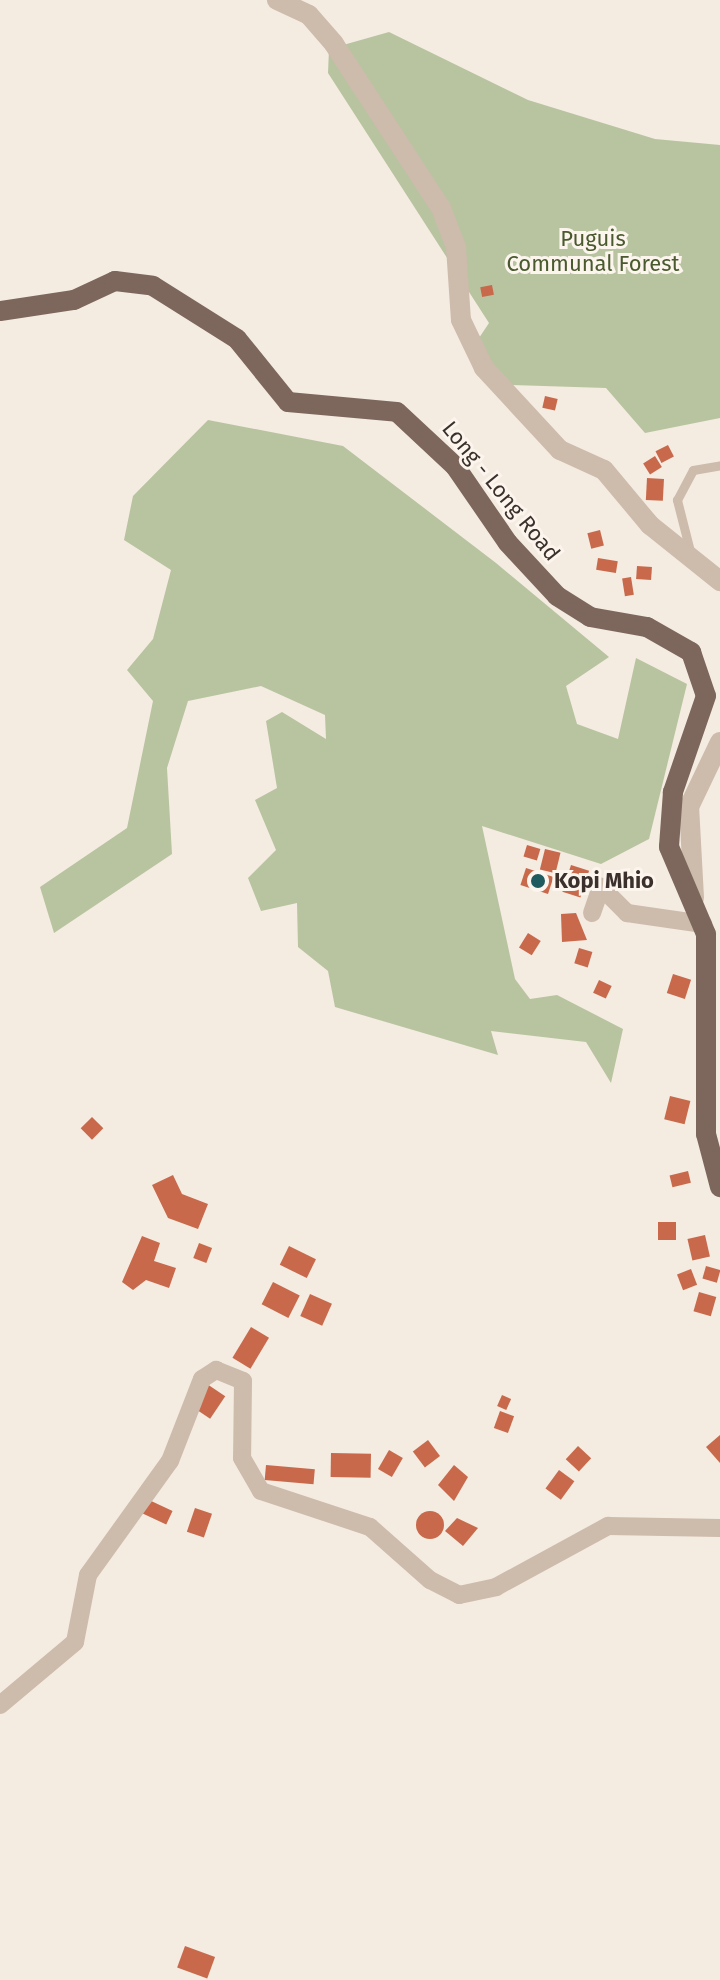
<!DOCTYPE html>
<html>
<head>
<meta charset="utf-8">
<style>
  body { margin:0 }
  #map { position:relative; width:720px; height:1980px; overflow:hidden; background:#f4ebe1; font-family:"Fira Sans",sans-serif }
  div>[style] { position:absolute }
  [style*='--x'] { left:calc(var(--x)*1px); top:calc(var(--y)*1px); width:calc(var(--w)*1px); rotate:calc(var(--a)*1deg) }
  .green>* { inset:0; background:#b8c4a0 }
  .building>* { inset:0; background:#c8694b; transform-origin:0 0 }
  .round { border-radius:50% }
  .service>* { height:9px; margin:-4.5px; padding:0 4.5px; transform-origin:4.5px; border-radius:4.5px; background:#cdbbac }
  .minor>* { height:18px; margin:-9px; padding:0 9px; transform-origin:9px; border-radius:9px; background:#cdbbac }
  .tertiary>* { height:20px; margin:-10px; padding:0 10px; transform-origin:10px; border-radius:10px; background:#cdbbac }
  .primary>* { height:20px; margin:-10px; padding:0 10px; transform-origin:10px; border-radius:10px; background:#7d675c }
  .dots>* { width:22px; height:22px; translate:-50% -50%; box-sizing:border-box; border:4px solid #fbf5ee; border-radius:50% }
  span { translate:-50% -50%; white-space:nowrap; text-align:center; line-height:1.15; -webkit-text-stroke:6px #fbf5ee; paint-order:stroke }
  .park-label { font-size:22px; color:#4a5a2e }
  .street-label { font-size:22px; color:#3b302b }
  .poi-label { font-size:22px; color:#3b302b; font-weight:700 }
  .left { translate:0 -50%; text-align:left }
</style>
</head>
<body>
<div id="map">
  <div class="green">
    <div style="clip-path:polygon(389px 32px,528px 100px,655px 139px,720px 145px,720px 418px,645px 433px,606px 388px,512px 385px,473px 347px,489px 323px,328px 73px,329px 49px)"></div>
    <div style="clip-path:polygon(208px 420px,343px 446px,496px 563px,609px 657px,566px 686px,577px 724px,618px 739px,636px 658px,687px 684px,649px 839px,601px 864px,482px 826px,515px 979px,530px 999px,557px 995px,623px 1029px,611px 1083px,586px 1042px,491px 1031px,498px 1055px,335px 1007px,328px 971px,298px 947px,297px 903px,261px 911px,248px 878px,276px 850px,255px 800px,277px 788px,266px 721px,282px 712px,326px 739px,325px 715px,261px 686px,188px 701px,167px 768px,172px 854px,54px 933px,40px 887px,127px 828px,153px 701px,127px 670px,153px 639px,171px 570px,124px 540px,133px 496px)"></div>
  </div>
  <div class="building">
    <div style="left:492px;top:285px;width:10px;height:12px;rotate:79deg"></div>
    <div style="left:545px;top:396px;width:13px;height:12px;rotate:13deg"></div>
    <div style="left:668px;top:445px;width:13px;height:14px;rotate:63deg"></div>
    <div style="left:655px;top:456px;width:13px;height:14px;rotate:58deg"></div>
    <div style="left:647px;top:478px;width:17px;height:22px;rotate:3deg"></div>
    <div style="left:600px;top:530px;width:16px;height:13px;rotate:76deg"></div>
    <div style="left:598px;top:558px;width:20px;height:12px;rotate:9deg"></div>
    <div style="left:637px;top:566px;width:15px;height:13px;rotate:4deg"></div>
    <div style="left:631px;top:577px;width:18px;height:9px;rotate:81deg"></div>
    <div style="left:527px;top:845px;width:14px;height:12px;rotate:17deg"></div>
    <div style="left:545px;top:849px;width:16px;height:21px;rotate:14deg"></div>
    <div style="left:571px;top:865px;width:19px;height:28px;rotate:18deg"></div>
    <div style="left:526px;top:868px;width:29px;height:18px;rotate:18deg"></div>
    <div style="clip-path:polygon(576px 913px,587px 940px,562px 942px,561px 914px)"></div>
    <div style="left:528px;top:933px;width:15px;height:17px;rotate:32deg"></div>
    <div style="left:579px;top:948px;width:14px;height:16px;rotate:17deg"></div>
    <div style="left:673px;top:974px;width:19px;height:20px;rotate:18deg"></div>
    <div style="left:599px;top:980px;width:14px;height:14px;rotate:25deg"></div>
    <div style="left:670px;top:1096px;width:21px;height:24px;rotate:14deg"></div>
    <div style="left:92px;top:1117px;width:16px;height:16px;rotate:45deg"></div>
    <div style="left:688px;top:1171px;width:12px;height:19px;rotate:76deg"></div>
    <div style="clip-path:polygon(173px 1175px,182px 1194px,208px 1204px,198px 1229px,168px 1218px,152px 1185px)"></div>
    <div style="left:658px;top:1222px;width:18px;height:18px"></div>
    <div style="left:705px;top:1235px;width:22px;height:18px;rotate:77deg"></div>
    <div style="clip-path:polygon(142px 1236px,160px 1243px,154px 1261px,176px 1268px,169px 1288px,146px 1280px,133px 1290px,122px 1282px)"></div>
    <div style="left:199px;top:1243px;width:14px;height:16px;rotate:21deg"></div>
    <div style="left:289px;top:1246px;width:30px;height:21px;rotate:26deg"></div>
    <div style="left:706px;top:1266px;width:15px;height:13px;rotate:16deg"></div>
    <div style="left:691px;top:1269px;width:17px;height:15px;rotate:69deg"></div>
    <div style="left:273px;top:1282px;width:30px;height:25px;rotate:27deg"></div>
    <div style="left:699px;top:1292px;width:18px;height:20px;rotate:16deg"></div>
    <div style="left:310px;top:1294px;width:24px;height:24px;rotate:24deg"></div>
    <div style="left:251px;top:1327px;width:21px;height:36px;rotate:31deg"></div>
    <div style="left:207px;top:1384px;width:22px;height:27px;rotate:34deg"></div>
    <div style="left:502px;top:1395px;width:10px;height:12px;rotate:24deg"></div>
    <div style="left:500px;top:1411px;width:15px;height:18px;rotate:20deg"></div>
    <div style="clip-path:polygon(720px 1435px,720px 1463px,706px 1447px)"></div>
    <div style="left:428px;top:1440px;width:20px;height:19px;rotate:53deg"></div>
    <div style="left:578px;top:1446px;width:18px;height:18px;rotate:43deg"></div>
    <div style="left:389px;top:1450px;width:16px;height:22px;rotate:30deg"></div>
    <div style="left:331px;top:1453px;width:40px;height:24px;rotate:1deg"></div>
    <div style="left:266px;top:1465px;width:49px;height:15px;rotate:5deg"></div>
    <div style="clip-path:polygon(454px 1465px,468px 1477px,454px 1501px,438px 1485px)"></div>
    <div style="left:559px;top:1470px;width:19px;height:23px;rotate:36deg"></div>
    <div style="left:149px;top:1500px;width:26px;height:15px;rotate:25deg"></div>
    <div style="left:195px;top:1508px;width:18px;height:25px;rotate:19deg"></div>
    <div class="round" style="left:416px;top:1511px;width:28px;height:28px"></div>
    <div style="clip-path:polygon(457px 1518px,478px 1528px,463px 1546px,445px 1531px)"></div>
    <div style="left:185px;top:1946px;width:32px;height:23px;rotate:20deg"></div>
  </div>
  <div class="service">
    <div style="--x:690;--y:551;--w:53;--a:-104.3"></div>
    <div style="--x:677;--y:500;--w:34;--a:-62"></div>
    <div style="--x:693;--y:470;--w:27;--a:-10"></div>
  </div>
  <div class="minor">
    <div style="--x:592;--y:913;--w:28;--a:-71"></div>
    <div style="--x:601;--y:887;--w:37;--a:45"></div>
    <div style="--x:627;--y:913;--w:77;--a:8.2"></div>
    <div style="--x:0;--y:1705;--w:98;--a:-40"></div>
    <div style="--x:75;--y:1642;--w:68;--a:-79"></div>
    <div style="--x:88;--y:1575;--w:140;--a:-54.3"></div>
    <div style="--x:170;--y:1461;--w:88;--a:-68.7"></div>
    <div style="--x:202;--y:1379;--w:17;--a:-33"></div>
    <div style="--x:216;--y:1370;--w:29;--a:22"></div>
    <div style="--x:243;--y:1381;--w:77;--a:90.7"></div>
    <div style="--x:242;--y:1458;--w:38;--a:60"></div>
    <div style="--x:261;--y:1491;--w:115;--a:18.3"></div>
    <div style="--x:370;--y:1527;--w:80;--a:41.5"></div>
    <div style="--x:430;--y:1580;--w:33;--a:27"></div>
    <div style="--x:459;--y:1595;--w:38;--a:-12"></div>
    <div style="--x:496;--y:1587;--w:128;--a:-28.6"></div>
    <div style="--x:608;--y:1526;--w:112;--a:1"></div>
  </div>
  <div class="tertiary">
    <div style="--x:277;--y:0;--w:35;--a:25"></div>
    <div style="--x:309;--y:15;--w:38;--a:49"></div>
    <div style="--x:334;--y:44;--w:196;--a:56.9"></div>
    <div style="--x:441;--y:208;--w:42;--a:69"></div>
    <div style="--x:456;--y:247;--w:73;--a:86.1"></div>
    <div style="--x:461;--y:320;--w:53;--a:64.4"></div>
    <div style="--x:484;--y:368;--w:112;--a:47.2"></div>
    <div style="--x:560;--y:450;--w:48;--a:24.4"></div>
    <div style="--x:604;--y:470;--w:72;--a:50.1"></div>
    <div style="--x:650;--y:525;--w:90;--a:38.7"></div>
    <div style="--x:694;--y:898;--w:91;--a:-93.1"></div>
    <div style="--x:689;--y:807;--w:72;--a:-64.5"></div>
  </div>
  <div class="primary">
    <div style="--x:0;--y:311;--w:75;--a:-8.5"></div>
    <div style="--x:74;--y:300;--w:45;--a:-24.9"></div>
    <div style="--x:115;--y:281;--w:38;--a:7"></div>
    <div style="--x:153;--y:286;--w:99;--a:32.2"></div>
    <div style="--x:237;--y:339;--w:81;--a:51"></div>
    <div style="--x:288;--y:402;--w:109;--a:5.2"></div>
    <div style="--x:397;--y:412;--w:79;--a:43"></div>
    <div style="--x:455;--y:466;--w:93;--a:55.5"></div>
    <div style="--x:508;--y:543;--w:72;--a:47.2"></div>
    <div style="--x:557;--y:596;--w:39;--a:32"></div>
    <div style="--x:590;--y:617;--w:58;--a:10"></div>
    <div style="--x:647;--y:627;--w:51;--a:29.6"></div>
    <div style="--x:691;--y:652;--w:46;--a:71.2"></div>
    <div style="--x:706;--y:696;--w:102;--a:109"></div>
    <div style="--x:673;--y:792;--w:55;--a:94.2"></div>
    <div style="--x:669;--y:847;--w:95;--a:67"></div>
    <div style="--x:706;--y:934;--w:200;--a:90"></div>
    <div style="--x:706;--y:1134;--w:55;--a:75.2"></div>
  </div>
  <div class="dots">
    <div style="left:538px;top:881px;background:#1f5a5e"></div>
  </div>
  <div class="park-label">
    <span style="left:593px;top:251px">Puguis<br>Communal Forest</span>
  </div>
  <div class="street-label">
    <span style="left:501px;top:491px;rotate:51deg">Long - Long Road</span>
  </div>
  <div class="poi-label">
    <span class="left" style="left:554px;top:881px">Kopi Mhio</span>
  </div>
</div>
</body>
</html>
